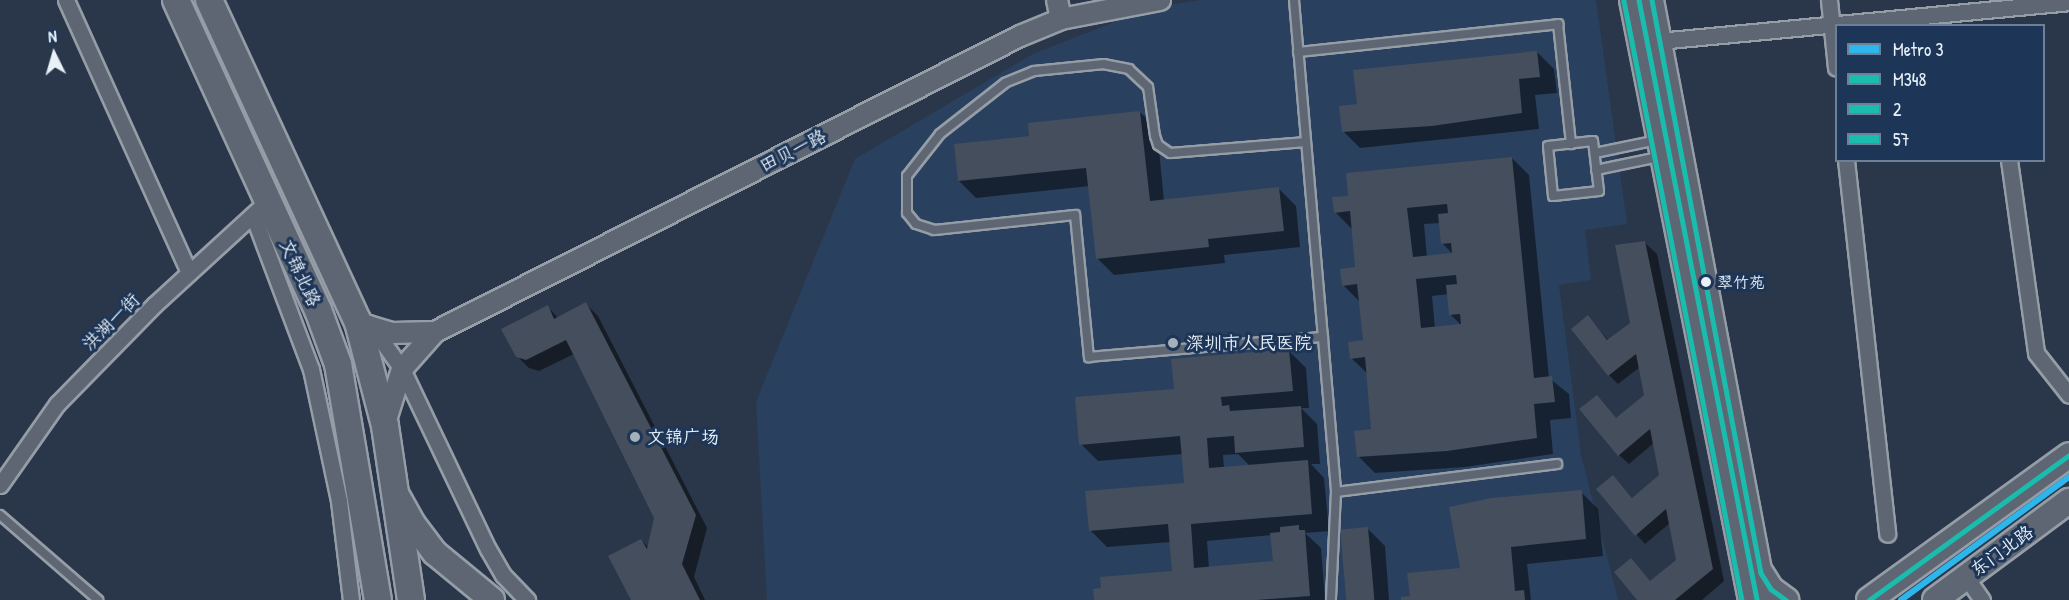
<!DOCTYPE html>
<html>
<head>
<meta charset="utf-8">
<style>
  body { margin:0 }
  #map { position:relative; width:2069px; height:600px; overflow:hidden; background:#2a374a; font-family:"Patrick Hand","LXGW WenKai TC",sans-serif }
  div>[style] { position:absolute }
  [style*='--x'] { left:calc(var(--x)*1px); top:calc(var(--y)*1px); width:calc(var(--w)*1px); rotate:calc(var(--a)*1deg) }
  .built>* { inset:0; background:#2a405f }
  .shadow>* { inset:0; background:#0007 }
  .building>* { inset:0; background:#444e5c; transform-origin:0 0 }
  .roads { filter:drop-shadow(2px 0 #959da7) drop-shadow(-2px 0 #959da7) drop-shadow(0 2px #959da7) drop-shadow(0 -2px #959da7) }
  .service>* { height:8px; margin:-4px; padding:0 4px; transform-origin:4px; border-radius:4px; background:#5d6672 }
  .minor>* { height:15px; margin:-7.5px; padding:0 7.5px; transform-origin:7.5px; border-radius:7.5px; background:#5d6672 }
  .tertiary>* { height:20px; margin:-10px; padding:0 10px; transform-origin:10px; border-radius:10px; background:#5d6672 }
  .secondary>* { height:22px; margin:-11px; padding:0 11px; transform-origin:11px; border-radius:11px; background:#5d6672 }
  .primary>* { height:24px; margin:-12px; padding:0 12px; transform-origin:12px; border-radius:12px; background:#5d6672 }
  .trunk>* { height:26px; margin:-13px; padding:0 13px; transform-origin:13px; border-radius:13px; background:#5d6672 }
  .bus-1>* { height:4.5px; margin:-2.25px; padding:0 2.25px; transform-origin:2.25px; border-radius:2.25px; background:#1abdad }
  .bus-2>* { height:4.5px; margin:-2.25px; padding:0 2.25px; transform-origin:2.25px; border-radius:2.25px; background:#1abdad }
  .bus-3>* { height:4.5px; margin:-2.25px; padding:0 2.25px; transform-origin:2.25px; border-radius:2.25px; background:#1abdad }
  .metro-1>* { height:6px; margin:-3px; padding:0 3px; transform-origin:3px; border-radius:3px; background:#2db6ec }
  .dots>* { width:16px; height:16px; translate:-50% -50%; box-sizing:border-box; border:3px solid #1d3557; border-radius:50% }
  span { translate:-50% -50%; white-space:nowrap; text-align:center; line-height:1.15; -webkit-text-stroke:6px #1d3557; paint-order:stroke }
  .bus-label { font-size:16px; color:#e8f1f8 }
  .left { translate:0 -50%; text-align:left }
  .street-label { font-size:18px; color:#e8f1f8 }
  .poi-label { font-size:18px; color:#e8f1f8 }
  .legend { position:absolute; left:1835px; top:24px; width:210px; height:138px; box-sizing:border-box; background:#1d3557; border:2px solid #6e8097; margin:0; padding:8px 10px; list-style:none; font-size:18px; color:#e8f1f8 }
  .legend li { display:flex; align-items:center; gap:12px; height:30px }
  .legend b { width:30px; border:2px solid #6e8097 }
  .north { position:absolute; left:24px; top:24px; width:60px; height:60px; -webkit-text-stroke:4px #1d3557; paint-order:stroke; rotate:355deg; font-size:16px; font-weight:700; line-height:24px; text-align:center; color:#e8f1f8 }
  .north::after { content:''; display:block; margin:auto; width:21px; height:27px; background:#e8f1f8; clip-path:polygon(50% 0,100% 100%,50% 72%,0 100%) }
</style>
</head>
<body>
<div id="map">
  <div class="built">
    <div style="clip-path:polygon(1201px 0,1596px 0,1627px 224px,1585px 230px,1591px 280px,1559px 285px,1581px 455px,1618px 600px,767px 600px,756px 402px,855px 159px,1033px 54px,1150px 8px)"></div>
  </div>
  <div class="shadow">
    <div style="clip-path:polygon(1537px 52px,1554px 69px,1557px 93px,1535px 95px,1539px 129px,1360px 148px,1343px 131px,1358px 105px)"></div>
    <div style="clip-path:polygon(1140px 112px,1157px 129px,1164px 201px,1279px 189px,1296px 206px,1300px 247px,1224px 255px,1225px 263px,1114px 275px,1097px 258px,1090px 186px,976px 198px,959px 181px,1031px 137px)"></div>
    <div style="clip-path:polygon(evenodd,1512px 158px,1529px 175px,1549px 378px,1569px 394px,1571px 418px,1550px 420px,1553px 454px,1465px 467px,1375px 473px,1358px 456px,1373px 430px,1368px 374px,1351px 358px,1364px 341px,1361px 303px,1343px 285px,1357px 269px,1353px 230px,1335px 212px,1349px 197px,1512px 158px,1440px 223px,1442px 243px,1453px 254px,1427px 257px,1424px 224px,1440px 223px,1512px 158px,1449px 294px,1451px 315px,1462px 326px,1435px 328px,1432px 296px,1449px 294px)"></div>
    <div style="clip-path:polygon(1644px 242px,1657px 254px,1724px 581px,1702px 600px,1639px 600px,1651px 582px,1677px 560px,1670px 523px,1645px 544px,1636px 534px,1622px 486px,1633px 499px,1661px 476px,1655px 442px,1629px 464px,1619px 455px,1617px 419px,1645px 395px,1640px 367px,1618px 384px,1609px 375px,1588px 317px,1609px 341px,1632px 323px)"></div>
    <div style="clip-path:polygon(586px 304px,598px 316px,707px 528px,694px 577px,705px 600px,632px 600px,641px 540px,649px 548px,655px 518px,574px 354px,539px 371px,529px 368px,517px 356px,548px 307px,558px 318px)"></div>
    <div style="clip-path:polygon(evenodd,1289px 351px,1306px 368px,1309px 408px,1301px 408px,1317px 424px,1320px 464px,1311px 464px,1324px 478px,1329px 531px,1305px 533px,1321px 548px,1325px 600px,1095px 600px,1173px 572px,1171px 542px,1107px 547px,1090px 530px,1186px 484px,1183px 454px,1098px 461px,1081px 444px,1175px 390px,1289px 351px,1238px 454px,1250px 466px,1224px 468px,1223px 455px,1238px 454px,1289px 351px,1272px 535px,1274px 563px,1209px 568px,1207px 541px,1272px 535px)"></div>
    <div style="clip-path:polygon(1581px 492px,1598px 509px,1603px 556px,1527px 564px,1531px 600px,1403px 600px,1462px 569px)"></div>
    <div style="clip-path:polygon(1368px 529px,1385px 546px,1389px 600px,1347px 600px)"></div>
  </div>
  <div class="building">
    <div style="clip-path:polygon(1537px 51px,1540px 77px,1519px 79px,1522px 113px,1432px 126px,1342px 132px,1339px 106px,1357px 104px,1353px 70px)"></div>
    <div style="clip-path:polygon(1140px 111px,1150px 201px,1279px 187px,1284px 231px,1208px 239px,1209px 247px,1096px 259px,1086px 168px,958px 181px,954px 144px,1029px 136px,1028px 123px)"></div>
    <div style="clip-path:polygon(evenodd,1512px 157px,1534px 378px,1552px 376px,1555px 402px,1534px 404px,1537px 438px,1447px 451px,1357px 457px,1354px 431px,1371px 429px,1365px 357px,1350px 359px,1348px 342px,1363px 340px,1357px 284px,1342px 286px,1340px 269px,1355px 267px,1350px 211px,1334px 213px,1332px 197px,1348px 196px,1346px 173px,1512px 157px,1447px 204px,1448px 213px,1438px 214px,1441px 244px,1451px 243px,1452px 253px,1413px 257px,1407px 208px,1447px 204px,1512px 157px,1456px 275px,1457px 284px,1446px 285px,1449px 315px,1460px 314px,1461px 324px,1421px 328px,1416px 279px,1456px 275px)"></div>
    <div style="clip-path:polygon(1645px 241px,1713px 569px,1675px 600px,1637px 600px,1614px 572px,1631px 558px,1650px 581px,1676px 560px,1666px 509px,1635px 536px,1596px 489px,1613px 475px,1632px 498px,1659px 475px,1650px 429px,1618px 456px,1579px 409px,1597px 395px,1616px 418px,1644px 395px,1636px 354px,1608px 376px,1571px 329px,1588px 315px,1607px 340px,1630px 323px,1615px 245px)"></div>
    <div style="clip-path:polygon(586px 302px,696px 515px,682px 564px,700px 600px,631px 600px,608px 556px,641px 539px,647px 549px,654px 518px,566px 340px,526px 360px,516px 357px,501px 329px,548px 305px,554px 319px)"></div>
    <div style="clip-path:polygon(1289px 349px,1293px 391px,1221px 397px,1222px 406px,1229px 405px,1230px 411px,1301px 406px,1304px 447px,1235px 453px,1234px 436px,1207px 438px,1209px 468px,1308px 460px,1312px 514px,1191px 524px,1194px 568px,1273px 561px,1270px 533px,1280px 532px,1280px 527px,1299px 525px,1299px 530px,1305px 530px,1310px 596px,1257px 600px,1094px 600px,1093px 589px,1101px 588px,1100px 577px,1172px 571px,1168px 524px,1089px 531px,1085px 491px,1184px 483px,1180px 436px,1079px 445px,1075px 397px,1174px 389px,1171px 359px)"></div>
    <div style="clip-path:polygon(1582px 490px,1586px 539px,1511px 547px,1515px 591px,1524px 590px,1525px 600px,1401px 600px,1401px 597px,1410px 596px,1407px 573px,1460px 568px,1449px 507px,1491px 498px)"></div>
    <div style="left:1368px;top:527px;width:73px;height:28px;rotate:85deg"></div>
  </div>
  <div class="roads">
    <div class="service">
      <div style="--x:1294;--y:0;--w:494;--a:85.1"></div>
      <div style="--x:1336;--y:492;--w:108;--a:92.7"></div>
      <div style="--x:1298;--y:52;--w:262;--a:-6.1"></div>
      <div style="--x:1558;--y:24;--w:121;--a:83.8"></div>
      <div style="--x:1593;--y:141;--w:50;--a:83.2"></div>
      <div style="--x:1599;--y:191;--w:46;--a:173.8"></div>
      <div style="--x:1553;--y:196;--w:50;--a:-95.7"></div>
      <div style="--x:1548;--y:146;--w:45;--a:-6.3"></div>
      <div style="--x:1306;--y:142;--w:136;--a:175.4"></div>
      <div style="--x:1170;--y:153;--w:14;--a:-146"></div>
      <div style="--x:1158;--y:145;--w:9;--a:-108"></div>
      <div style="--x:1155;--y:136;--w:49;--a:-98.1"></div>
      <div style="--x:1148;--y:87;--w:26;--a:-137"></div>
      <div style="--x:1129;--y:69;--w:25;--a:-169"></div>
      <div style="--x:1104;--y:64;--w:70;--a:174.3"></div>
      <div style="--x:1034;--y:71;--w:31;--a:158"></div>
      <div style="--x:1005;--y:83;--w:83;--a:141.9"></div>
      <div style="--x:940;--y:134;--w:53;--a:128.2"></div>
      <div style="--x:907;--y:176;--w:37;--a:90"></div>
      <div style="--x:907;--y:213;--w:14;--a:51"></div>
      <div style="--x:916;--y:224;--w:19;--a:18"></div>
      <div style="--x:934;--y:230;--w:142;--a:-6.1"></div>
      <div style="--x:1075;--y:215;--w:143;--a:84.4"></div>
      <div style="--x:1089;--y:357;--w:235;--a:-4.9"></div>
      <div style="--x:1595;--y:153;--w:63;--a:-11.8"></div>
      <div style="--x:1596;--y:170;--w:64;--a:-11.7"></div>
      <div style="--x:1336;--y:492;--w:223;--a:-7.2"></div>
      <div style="--x:0;--y:515;--w:130;--a:40.9"></div>
    </div>
    <div class="minor">
      <div style="--x:66;--y:0;--w:299;--a:65.7"></div>
      <div style="--x:1829;--y:0;--w:68;--a:84.1"></div>
      <div style="--x:1658;--y:41;--w:413;--a:-5.4"></div>
      <div style="--x:1846;--y:160;--w:376;--a:83.7"></div>
      <div style="--x:2009;--y:160;--w:195;--a:82"></div>
      <div style="--x:2036;--y:353;--w:53;--a:51.8"></div>
      <div style="--x:253;--y:215;--w:165;--a:69.4"></div>
      <div style="--x:311;--y:369;--w:135;--a:78"></div>
      <div style="--x:339;--y:501;--w:100;--a:83.1"></div>
      <div style="--x:369;--y:323;--w:57;--a:54.3"></div>
      <div style="--x:402;--y:369;--w:199;--a:64.5"></div>
      <div style="--x:488;--y:549;--w:30;--a:60"></div>
      <div style="--x:503;--y:575;--w:35;--a:46"></div>
      <div style="--x:0;--y:485;--w:99;--a:-54.9"></div>
      <div style="--x:57;--y:404;--w:139;--a:-45.6"></div>
      <div style="--x:154;--y:305;--w:144;--a:-42.5"></div>
      <div style="--x:1966;--y:577;--w:28;--a:55"></div>
    </div>
    <div class="tertiary">
      <div style="--x:1057;--y:0;--w:19;--a:78"></div>
      <div style="--x:372;--y:327;--w:21;--a:17"></div>
      <div style="--x:392;--y:333;--w:43;--a:-1.3"></div>
      <div style="--x:385;--y:423;--w:57;--a:-72.5"></div>
      <div style="--x:402;--y:369;--w:50;--a:-48.3"></div>
      <div style="--x:435;--y:332;--w:656;--a:-26.84"></div>
      <div style="--x:1020;--y:36;--w:44;--a:-22.5"></div>
      <div style="--x:1061;--y:19;--w:101;--a:-10.9"></div>
    </div>
    <div class="secondary">
      <div style="--x:1631;--y:0;--w:612;--a:78.78"></div>
      <div style="--x:1652;--y:0;--w:602;--a:79.27"></div>
    </div>
    <div class="primary">
      <div style="--x:398;--y:497;--w:31;--a:61"></div>
      <div style="--x:413;--y:524;--w:36;--a:53"></div>
      <div style="--x:435;--y:553;--w:74;--a:39.5"></div>
      <div style="--x:1761;--y:573;--w:19;--a:58"></div>
      <div style="--x:1771;--y:589;--w:19;--a:36"></div>
      <div style="--x:1869;--y:600;--w:247;--a:-35.9"></div>
      <div style="--x:1935;--y:600;--w:167;--a:-36.5"></div>
    </div>
    <div class="trunk">
      <div style="--x:176;--y:0;--w:341;--a:65.4"></div>
      <div style="--x:318;--y:310;--w:58;--a:69.7"></div>
      <div style="--x:338;--y:364;--w:239;--a:80.4"></div>
      <div style="--x:209;--y:0;--w:355;--a:65.2"></div>
      <div style="--x:358;--y:322;--w:107;--a:75.4"></div>
      <div style="--x:385;--y:426;--w:176;--a:81.5"></div>
    </div>
  </div>
  <div class="bus-1">
    <div style="--x:1652;--y:0;--w:583;--a:79.23"></div>
    <div style="--x:1761;--y:573;--w:19;--a:58"></div>
    <div style="--x:1771;--y:589;--w:19;--a:36"></div>
    <div style="--x:1869;--y:600;--w:247;--a:-35.9"></div>
  </div>
  <div class="bus-2">
    <div style="--x:1624;--y:1;--w:611;--a:78.86"></div>
  </div>
  <div class="bus-3">
    <div style="--x:1639;--y:0;--w:611;--a:78.86"></div>
  </div>
  <div class="metro-1">
    <div style="--x:1901;--y:600;--w:208;--a:-36.2"></div>
  </div>
  <div class="dots">
    <div style="left:1706px;top:282px;background:#e8f1f8"></div>
    <div style="left:1173px;top:343px;background:#a6b0bb"></div>
    <div style="left:635px;top:437px;background:#a6b0bb"></div>
  </div>
  <div class="bus-label">
    <span class="left" style="left:1717px;top:282px">翠竹苑</span>
  </div>
  <div class="street-label">
    <span style="left:793px;top:151px;rotate:-27deg">田贝一路</span>
    <span style="left:300px;top:273px;rotate:65deg">文锦北路</span>
    <span style="left:111px;top:322px;rotate:-45deg">洪湖一街</span>
    <span style="left:2002px;top:551px;rotate:-36deg">东门北路</span>
  </div>
  <div class="poi-label">
    <span class="left" style="left:1186px;top:343px">深圳市人民医院</span>
    <span class="left" style="left:647px;top:437px">文锦广场</span>
  </div>
  <ul class="legend">
  <li><b style="height:8px;background:#2db6ec"></b>Metro 3</li>
  <li><b style="height:8px;background:#1abdad"></b>M348</li>
  <li><b style="height:8px;background:#1abdad"></b>2</li>
  <li><b style="height:8px;background:#1abdad"></b>57</li>
  </ul>
  <div class="north">N</div>
</div>
</body>
</html>
